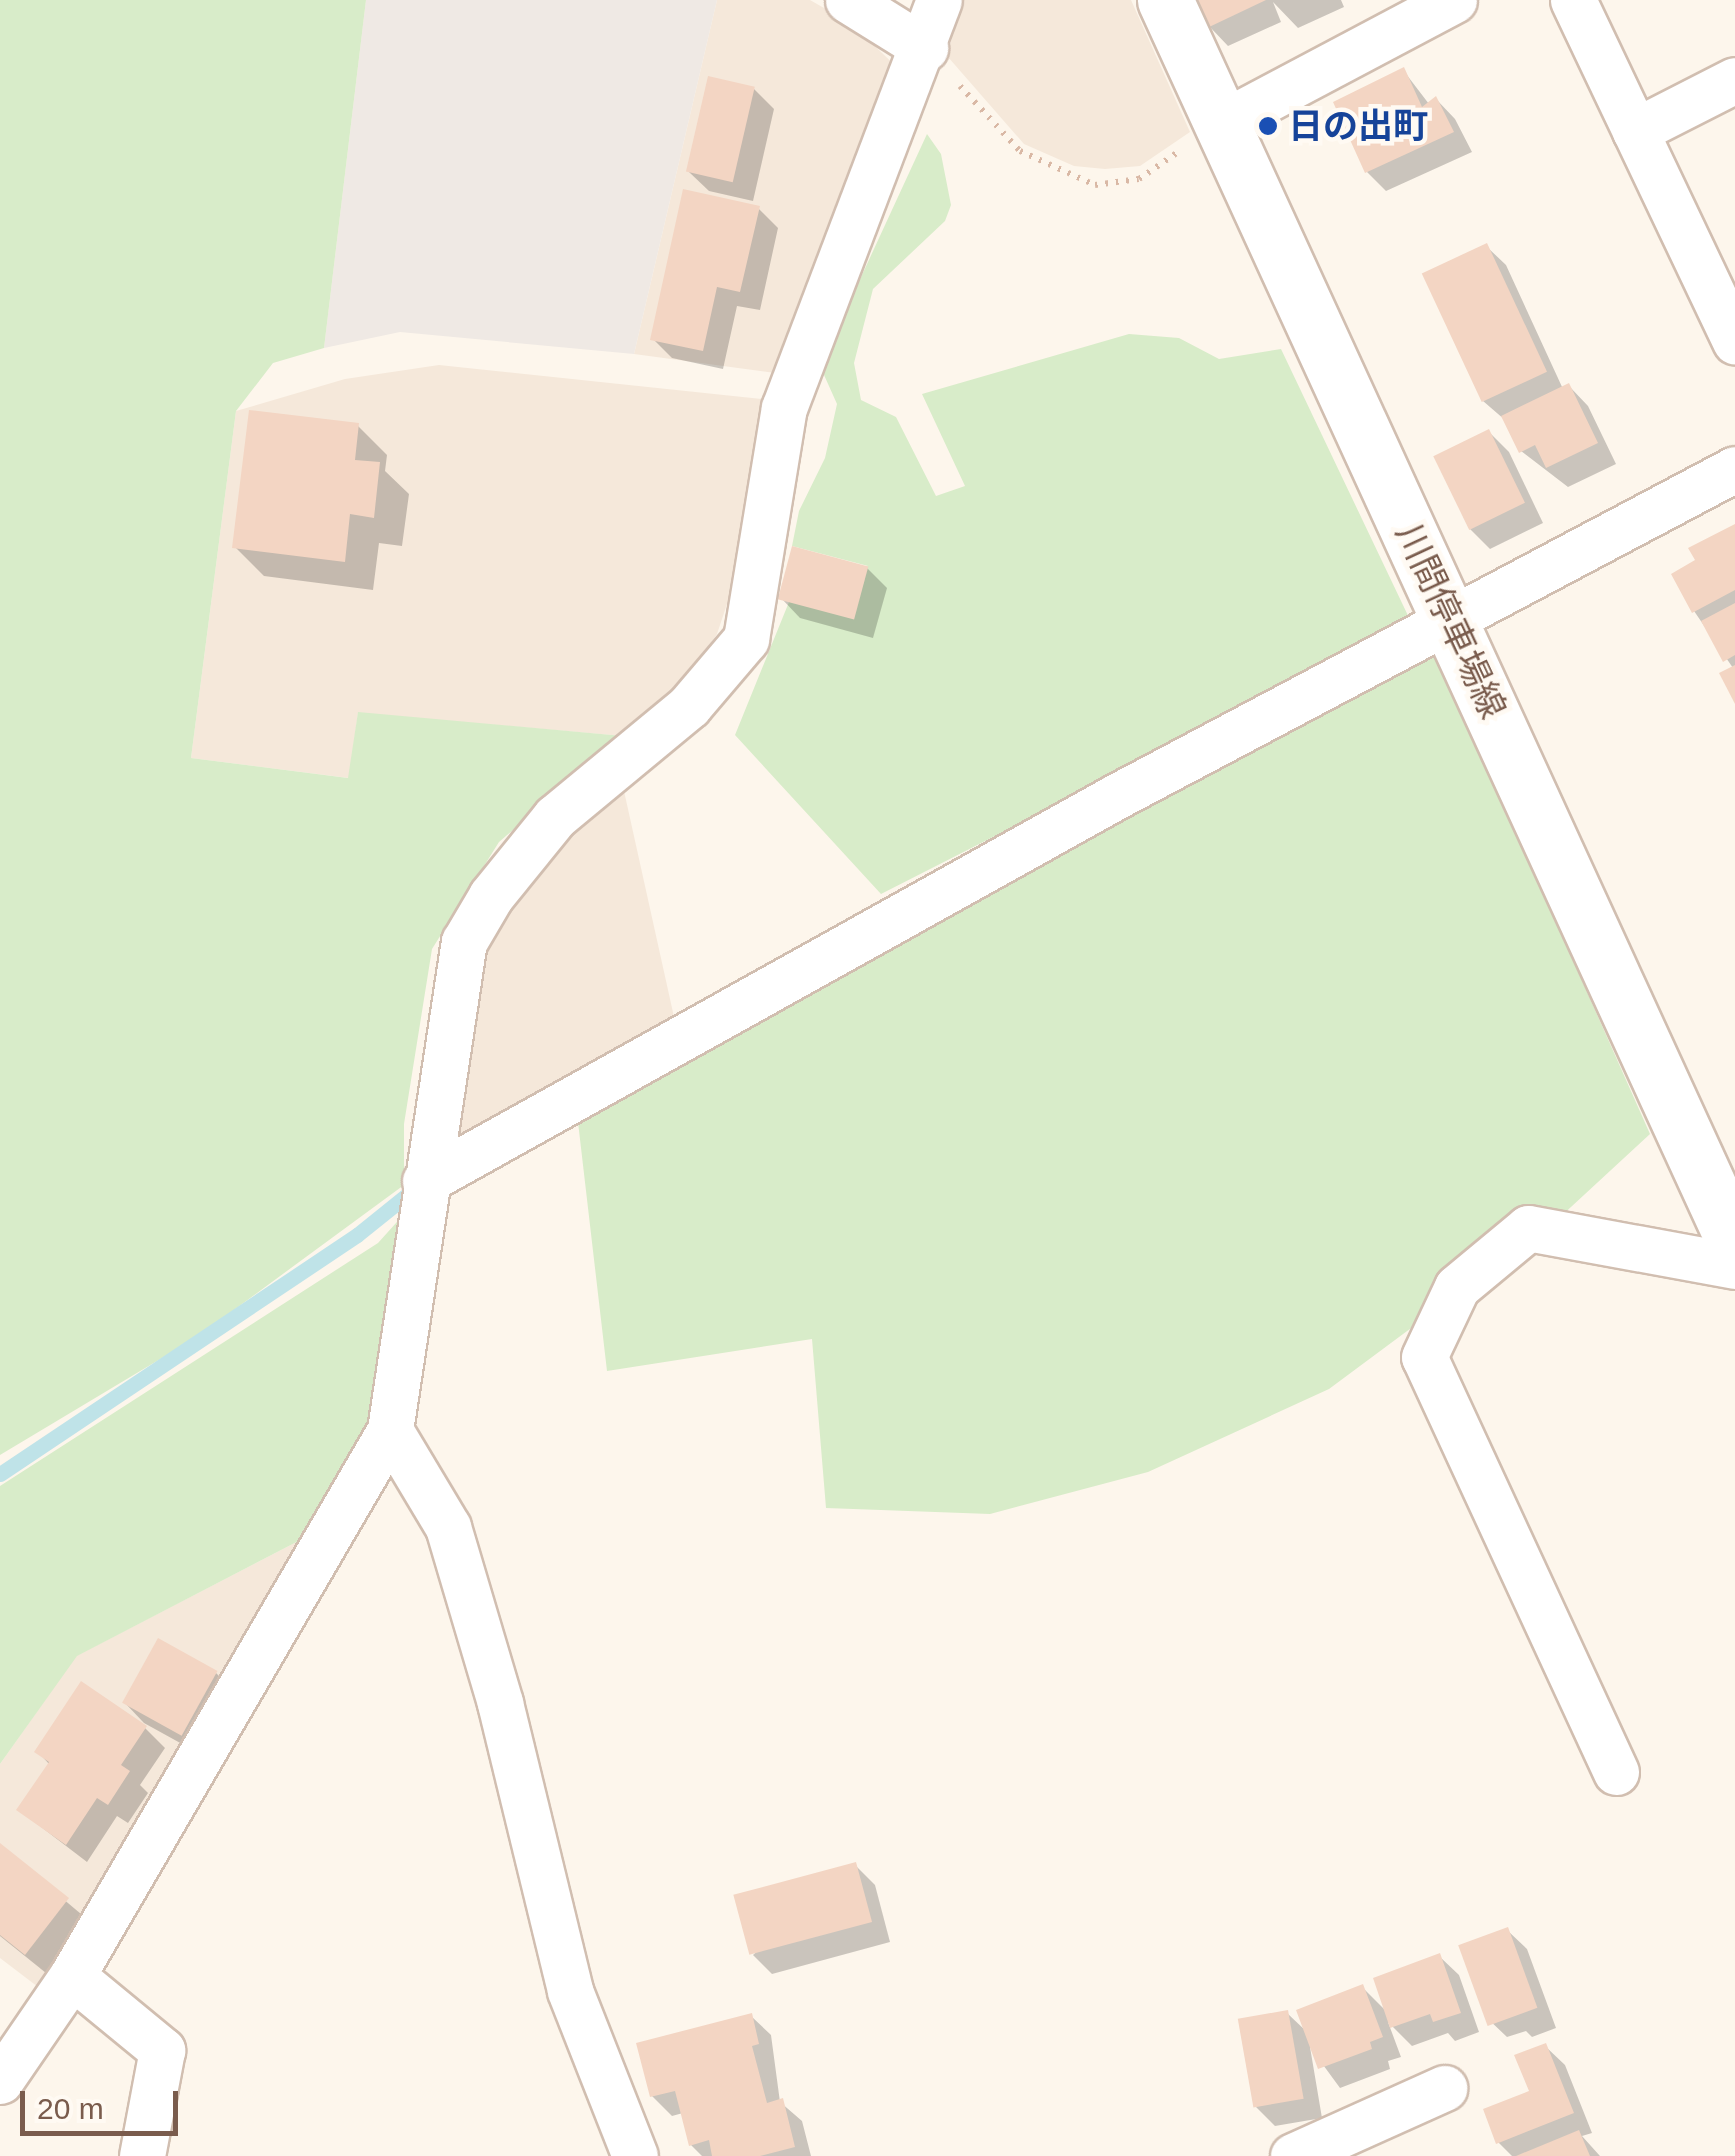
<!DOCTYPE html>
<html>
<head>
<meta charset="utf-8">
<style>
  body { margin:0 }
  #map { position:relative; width:1735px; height:2156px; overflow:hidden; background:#fdf6ec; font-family:Helvetica,"Noto Sans JP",sans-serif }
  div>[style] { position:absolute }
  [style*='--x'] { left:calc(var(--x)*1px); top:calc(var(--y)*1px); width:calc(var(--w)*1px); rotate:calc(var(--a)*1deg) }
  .residential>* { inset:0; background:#f5e8da }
  .industrial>* { inset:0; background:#efe9e4 }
  .green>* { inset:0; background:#d8ecc9 }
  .shadow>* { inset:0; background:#0003 }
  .stream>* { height:15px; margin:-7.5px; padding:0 7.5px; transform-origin:7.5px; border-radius:7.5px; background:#bfe3e8 }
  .building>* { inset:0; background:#f3d5c3; transform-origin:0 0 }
  .path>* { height:6px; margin-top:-3px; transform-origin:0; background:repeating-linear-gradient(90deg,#d9b8a5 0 2.5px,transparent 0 10.5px) }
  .roads { filter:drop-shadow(2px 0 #d1beb0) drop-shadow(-2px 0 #d1beb0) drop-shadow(0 2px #d1beb0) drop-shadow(0 -2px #d1beb0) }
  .minor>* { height:45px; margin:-22.5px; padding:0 22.5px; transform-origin:22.5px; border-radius:22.5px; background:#fff }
  .secondary>* { height:55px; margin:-27.5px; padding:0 27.5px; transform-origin:27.5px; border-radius:27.5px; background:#fff }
  .dots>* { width:28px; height:28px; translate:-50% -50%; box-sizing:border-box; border:5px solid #fffaf3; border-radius:50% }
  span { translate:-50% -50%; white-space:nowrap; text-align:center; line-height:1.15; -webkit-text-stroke:9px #fffaf3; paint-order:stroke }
  .transit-label { font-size:35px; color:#164399; font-weight:700 }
  .left { translate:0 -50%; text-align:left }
  .street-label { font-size:35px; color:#7a5c4d }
  .scale { position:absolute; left:20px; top:2091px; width:158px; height:45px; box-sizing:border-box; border:5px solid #7a5c4d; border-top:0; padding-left:12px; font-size:30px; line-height:35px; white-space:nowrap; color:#7a5c4d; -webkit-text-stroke:8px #fffaf3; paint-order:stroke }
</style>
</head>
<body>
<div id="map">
  <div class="residential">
    <div style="clip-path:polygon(717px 0,810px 0,852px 24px,909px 79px,783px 374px,634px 354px)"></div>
    <div style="clip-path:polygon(959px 0,1131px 0,1190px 132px,1140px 166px,1105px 169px,1074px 166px,1024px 144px,948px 57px)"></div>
    <div style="clip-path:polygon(439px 365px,772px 400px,739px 568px,717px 634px,681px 686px,623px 736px,358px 713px,349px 778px,191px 758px,236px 411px,345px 379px)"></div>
    <div style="clip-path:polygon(622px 782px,674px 1017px,439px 1153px,441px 1105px,499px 898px)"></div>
    <div style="clip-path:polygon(312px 1534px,42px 1990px,0 1958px,0 1764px,76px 1656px)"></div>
  </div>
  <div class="industrial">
    <div style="clip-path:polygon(366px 0,717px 0,634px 354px,400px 332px,324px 348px)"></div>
  </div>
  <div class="green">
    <div style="clip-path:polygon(0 0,366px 0,324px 348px,273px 363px,236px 411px,191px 758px,348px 778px,358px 712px,623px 736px,499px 842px,432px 949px,404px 1124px,404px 1185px,197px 1337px,0 1455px)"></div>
    <div style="clip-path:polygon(927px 134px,941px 154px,951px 205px,945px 221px,873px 289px,854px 363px,861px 400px,896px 417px,936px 496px,965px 486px,922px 394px,1129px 334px,1179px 338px,1219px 359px,1281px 349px,1412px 624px,881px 894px,735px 735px,789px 602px,868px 566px,792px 546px,799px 511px,825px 458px,837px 404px,820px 366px)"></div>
    <div style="clip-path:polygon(1431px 640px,1650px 1134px,1558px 1219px,1329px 1389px,1148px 1472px,990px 1514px,826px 1508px,812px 1339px,607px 1371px,576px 1105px)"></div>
    <div style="clip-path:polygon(405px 1213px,376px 1405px,340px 1490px,312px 1534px,77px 1656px,0 1764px,0 1486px,378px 1243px)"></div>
  </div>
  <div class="shadow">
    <div style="clip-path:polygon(1197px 0,1341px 0,1344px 7px,1298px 28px,1273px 2px,1281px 22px,1228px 46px,1209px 26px)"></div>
    <div style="clip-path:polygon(1403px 70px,1429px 104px,1436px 99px,1455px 119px,1472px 152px,1386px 191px,1367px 172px)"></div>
    <div style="clip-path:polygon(754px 89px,774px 109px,753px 201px,709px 191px,689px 172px)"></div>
    <div style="clip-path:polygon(758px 208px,778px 228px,760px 310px,737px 306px,723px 369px,672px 358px,653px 339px)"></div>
    <div style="clip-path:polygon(1486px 246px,1506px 265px,1563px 389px,1569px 386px,1588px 406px,1616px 464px,1568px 487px,1521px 451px,1505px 420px,1483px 401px)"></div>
    <div style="clip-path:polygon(358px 426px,387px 455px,385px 471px,409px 494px,402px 546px,379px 543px,373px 590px,264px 576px,235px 547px)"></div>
    <div style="clip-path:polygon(1489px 432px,1509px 452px,1543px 523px,1490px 549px,1470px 529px)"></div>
    <div style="clip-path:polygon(1735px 526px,1735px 699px,1733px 668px,1694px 611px,1699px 561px)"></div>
    <div style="clip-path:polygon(867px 568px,887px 588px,873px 638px,800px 618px,781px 598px)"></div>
    <div style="clip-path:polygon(216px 1673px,236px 1693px,202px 1755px,144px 1723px,125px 1703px)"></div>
    <div style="clip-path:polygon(145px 1728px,165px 1748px,140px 1785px,148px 1793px,128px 1823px,117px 1816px,87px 1862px,19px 1810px,50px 1765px,37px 1751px)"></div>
    <div style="clip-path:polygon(0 1846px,87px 1919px,46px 1973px,0 1936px)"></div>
    <div style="clip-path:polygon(855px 1865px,875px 1885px,890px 1942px,772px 1974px,753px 1955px)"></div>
    <div style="clip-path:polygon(1507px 1930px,1527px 1949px,1556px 2028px,1532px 2037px,1526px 2031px,1507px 2037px,1487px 2018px)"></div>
    <div style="clip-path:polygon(1439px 1956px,1459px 1975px,1479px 2032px,1455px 2041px,1448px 2033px,1412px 2046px,1388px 2022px,1401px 2057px,1388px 2061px,1390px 2069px,1340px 2088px,1310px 2047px,1322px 2118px,1275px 2126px,1256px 2107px,1287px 2013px,1307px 2032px,1362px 1987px,1387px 2012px)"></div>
    <div style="clip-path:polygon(751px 2016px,771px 2035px,780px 2102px,802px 2121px,811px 2156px,702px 2156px,691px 2145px,683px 2113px,672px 2116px,652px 2096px)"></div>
    <div style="clip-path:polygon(1545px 2046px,1565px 2065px,1592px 2133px,1582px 2136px,1600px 2156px,1512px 2156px,1498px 2142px,1532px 2093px)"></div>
  </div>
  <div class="stream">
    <div style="--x:0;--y:1474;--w:430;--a:-33.8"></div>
    <div style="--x:357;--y:1235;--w:78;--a:-38.8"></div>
  </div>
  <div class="building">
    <div style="clip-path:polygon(1195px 0,1266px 0,1207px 28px)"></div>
    <div style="clip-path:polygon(1404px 67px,1422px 107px,1436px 96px,1454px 132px,1365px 173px,1333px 102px)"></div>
    <div style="left:708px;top:76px;width:48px;height:98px;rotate:13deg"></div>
    <div style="clip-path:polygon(683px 189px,760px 206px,740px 292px,717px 287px,703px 351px,650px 340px)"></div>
    <div style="left:1487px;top:243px;width:142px;height:72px;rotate:65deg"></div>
    <div style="clip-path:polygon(1569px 383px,1598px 443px,1546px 468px,1535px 445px,1519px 453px,1501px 416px)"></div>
    <div style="clip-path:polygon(249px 410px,359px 423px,355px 460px,380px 462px,374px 518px,350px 514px,345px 562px,232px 548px)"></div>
    <div style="left:1489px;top:429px;width:82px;height:62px;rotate:64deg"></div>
    <div style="clip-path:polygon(1735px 524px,1735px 590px,1692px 613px,1671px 574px,1695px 560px,1688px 548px)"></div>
    <div style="left:792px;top:546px;width:79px;height:55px;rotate:15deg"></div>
    <div style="clip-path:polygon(1735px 603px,1735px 655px,1723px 662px,1701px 621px)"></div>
    <div style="clip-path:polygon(1735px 665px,1735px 704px,1719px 673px)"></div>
    <div style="left:158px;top:1638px;width:68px;height:74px;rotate:29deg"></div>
    <div style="clip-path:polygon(81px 1681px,147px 1726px,121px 1765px,130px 1771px,108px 1805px,97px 1798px,66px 1845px,16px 1810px,49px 1762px,34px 1752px)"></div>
    <div style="clip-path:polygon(0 1843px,69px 1898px,25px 1955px,0 1935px)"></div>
    <div style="left:856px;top:1862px;width:62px;height:127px;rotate:75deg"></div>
    <div style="left:1508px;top:1927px;width:86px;height:53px;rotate:70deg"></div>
    <div style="clip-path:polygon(1440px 1953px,1461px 2013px,1433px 2022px,1430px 2014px,1390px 2028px,1373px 1978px)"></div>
    <div style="clip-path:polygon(1363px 1984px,1383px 2037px,1370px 2042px,1372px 2049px,1318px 2069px,1296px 2010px)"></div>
    <div style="left:1288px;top:2010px;width:90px;height:51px;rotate:80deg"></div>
    <div style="clip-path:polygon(752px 2013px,759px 2044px,752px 2046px,767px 2103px,783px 2098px,795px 2147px,760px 2156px,712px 2156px,709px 2140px,689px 2146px,675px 2091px,650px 2097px,636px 2043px)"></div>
    <div style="clip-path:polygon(1546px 2043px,1574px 2113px,1496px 2144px,1483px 2109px,1529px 2091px,1514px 2055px)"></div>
    <div style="clip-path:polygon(1579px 2130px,1590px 2156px,1516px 2156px)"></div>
  </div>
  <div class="path">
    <div style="--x:960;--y:86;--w:88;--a:47.3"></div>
    <div style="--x:1020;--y:151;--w:82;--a:24.4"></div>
    <div style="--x:1095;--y:185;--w:44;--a:-7.8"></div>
    <div style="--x:1139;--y:179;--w:47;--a:-34.7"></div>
  </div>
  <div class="roads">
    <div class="minor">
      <div style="--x:848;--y:0;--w:91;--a:31.9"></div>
      <div style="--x:1573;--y:0;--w:378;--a:64.6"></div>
      <div style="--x:1218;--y:125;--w:267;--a:-27.9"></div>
      <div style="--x:1635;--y:131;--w:112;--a:-27"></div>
      <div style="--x:425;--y:1181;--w:792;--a:-29.09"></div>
      <div style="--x:1117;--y:796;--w:699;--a:-27.88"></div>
      <div style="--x:390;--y:1430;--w:113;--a:59.1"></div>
      <div style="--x:448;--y:1527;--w:184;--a:73.5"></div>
      <div style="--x:500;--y:1703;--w:296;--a:76.3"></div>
      <div style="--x:570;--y:1991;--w:177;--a:68.5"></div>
      <div style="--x:1616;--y:1772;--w:457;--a:-114.8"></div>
      <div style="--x:1424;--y:1357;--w:77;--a:-64.8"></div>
      <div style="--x:1457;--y:1287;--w:92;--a:-39.7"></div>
      <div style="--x:1528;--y:1228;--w:210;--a:10.4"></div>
      <div style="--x:72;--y:1976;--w:117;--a:39.4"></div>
      <div style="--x:162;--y:2050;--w:108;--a:100.7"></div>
      <div style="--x:0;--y:2081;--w:127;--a:-55.6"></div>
      <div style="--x:72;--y:1976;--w:632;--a:-59.78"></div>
      <div style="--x:390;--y:1430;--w:494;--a:-81.4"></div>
      <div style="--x:464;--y:942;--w:53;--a:-59.6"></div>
      <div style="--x:491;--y:896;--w:102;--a:-51"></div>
      <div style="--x:555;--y:817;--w:174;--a:-39.6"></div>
      <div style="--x:689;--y:706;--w:88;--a:-49.6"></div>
      <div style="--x:746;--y:639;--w:234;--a:-80.7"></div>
      <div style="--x:784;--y:408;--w:436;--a:-69.2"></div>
      <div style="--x:1293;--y:2156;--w:166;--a:-24.2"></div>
    </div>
    <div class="secondary">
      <div style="--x:1165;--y:0;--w:1368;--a:65.38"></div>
    </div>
  </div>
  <div class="dots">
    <div style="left:1268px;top:126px;background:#1a4fb4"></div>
  </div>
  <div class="transit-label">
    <span class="left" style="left:1288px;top:126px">日の出町</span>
  </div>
  <div class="street-label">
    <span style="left:1451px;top:621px;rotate:65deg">川間停車場線</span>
  </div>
  <div class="scale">20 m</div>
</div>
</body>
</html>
